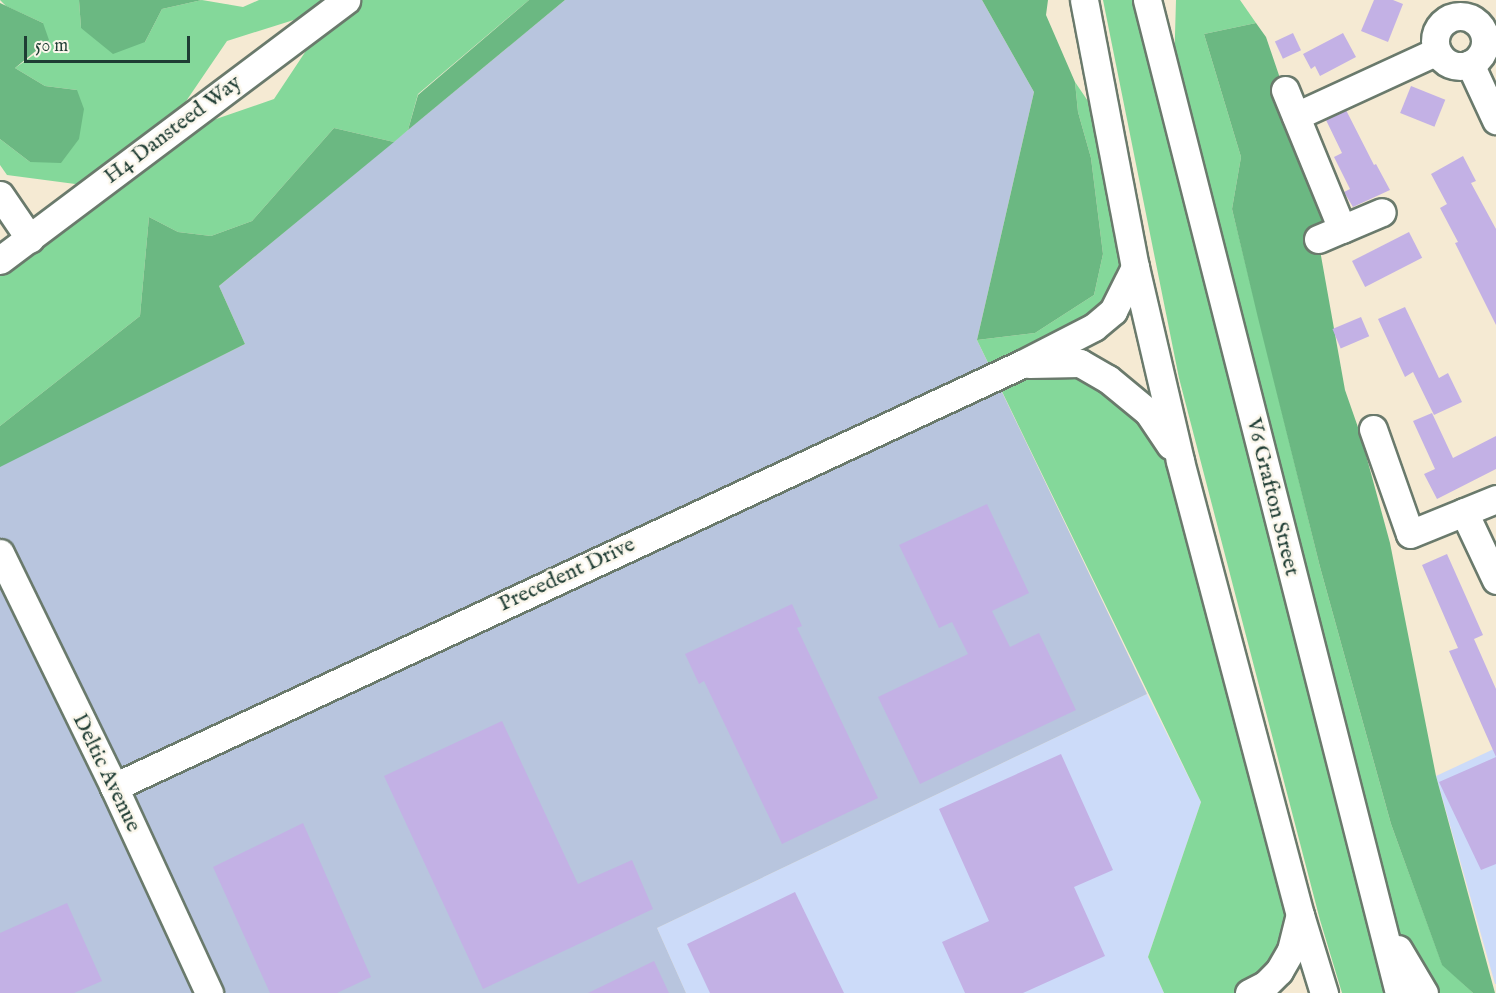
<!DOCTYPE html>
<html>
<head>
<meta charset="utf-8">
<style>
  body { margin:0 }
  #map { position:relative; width:1496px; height:993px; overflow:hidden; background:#f5ead3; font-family:"IM FELL English",serif }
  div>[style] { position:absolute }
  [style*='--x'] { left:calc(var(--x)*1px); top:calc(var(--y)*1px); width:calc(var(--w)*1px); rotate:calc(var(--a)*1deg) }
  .built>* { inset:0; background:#ccdbf9 }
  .industrial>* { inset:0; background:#b8c5de }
  .green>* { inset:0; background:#84d89a }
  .forest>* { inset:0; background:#6bb882 }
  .building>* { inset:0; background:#c3b1e5; transform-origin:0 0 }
  .roads { filter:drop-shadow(2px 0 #6a7a6c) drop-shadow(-2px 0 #6a7a6c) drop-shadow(0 2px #6a7a6c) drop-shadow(0 -2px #6a7a6c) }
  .minor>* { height:27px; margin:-13.5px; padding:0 13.5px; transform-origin:13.5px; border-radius:13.5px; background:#fff }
  .minor>.ring { margin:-13.5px; padding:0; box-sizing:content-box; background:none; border:27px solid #fff; border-radius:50% }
  span { translate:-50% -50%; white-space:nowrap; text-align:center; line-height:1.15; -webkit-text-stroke:5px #fbf7ec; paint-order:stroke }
  .street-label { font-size:22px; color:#1f3d34 }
  .scale { position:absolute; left:24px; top:36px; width:166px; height:27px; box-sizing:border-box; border:3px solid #1f3d34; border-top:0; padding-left:8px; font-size:18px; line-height:21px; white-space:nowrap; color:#1f3d34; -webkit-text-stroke:4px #fbf7ec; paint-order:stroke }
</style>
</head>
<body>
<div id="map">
  <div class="built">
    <div style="clip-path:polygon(1147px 694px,1201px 802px,1148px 957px,1164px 993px,686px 993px,657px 928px)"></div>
    <div style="clip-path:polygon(1496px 748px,1496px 984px,1495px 984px,1436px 776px)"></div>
  </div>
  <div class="industrial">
    <div style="clip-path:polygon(565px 0,982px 0,1034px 92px,977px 340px,1147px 694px,657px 928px,686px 993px,0 993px,0 466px,245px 344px,219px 286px)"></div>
  </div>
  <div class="green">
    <div style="clip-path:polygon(evenodd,0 0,79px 0,81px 28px,145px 42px,162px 9px,202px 0,243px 7px,259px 0,529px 0,418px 94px,408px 130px,394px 142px,334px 128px,252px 221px,211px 236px,178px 232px,149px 217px,140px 316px,0 426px,0 275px,30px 239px,98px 187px,7px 175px,0 165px,0 139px,30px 162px,77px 90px,45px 86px,15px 68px,35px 54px,43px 23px,6px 6px,0 0,335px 7px,274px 99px,161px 138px,227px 41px,335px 7px)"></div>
    <div style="clip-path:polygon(1103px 0,1133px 0,1341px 826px,1386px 993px,1342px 993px,1320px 920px,1179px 378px)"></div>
    <div style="clip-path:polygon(1176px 0,1240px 0,1256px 23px,1204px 34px,1241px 157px,1232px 209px,1320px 567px,1391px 824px,1442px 964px,1473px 993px,1424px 993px,1377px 909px,1173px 104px)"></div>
    <div style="clip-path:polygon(1075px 82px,1109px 132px,1135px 267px,1058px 362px,1158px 425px,1300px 915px,1249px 993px,1164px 993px,1148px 957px,1201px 802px,977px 340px,1035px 333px,1094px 295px,1103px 254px,1091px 158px,1078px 112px)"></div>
  </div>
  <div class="forest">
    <div style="clip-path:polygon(79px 0,202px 0,162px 9px,145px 42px,113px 54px,81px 28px)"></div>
    <div style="clip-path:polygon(529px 0,565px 0,408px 130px,418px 95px)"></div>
    <div style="clip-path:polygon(982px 0,1048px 0,1046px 15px,1075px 82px,1078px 112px,1091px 158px,1103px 254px,1094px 295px,1035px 333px,977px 340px,1034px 92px)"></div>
    <div style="clip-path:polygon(0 3px,43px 23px,49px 40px,15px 68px,45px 86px,77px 90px,84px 109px,79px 139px,61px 163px,30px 162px,0 139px)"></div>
    <div style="clip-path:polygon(1256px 23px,1266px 37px,1284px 90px,1342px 229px,1318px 239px,1345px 390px,1360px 433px,1390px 543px,1436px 776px,1495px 993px,1473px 993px,1442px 965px,1391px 824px,1320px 567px,1258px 318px,1232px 209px,1241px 157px,1204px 34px)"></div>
    <div style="clip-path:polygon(334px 128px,394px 142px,219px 286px,245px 344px,0 467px,0 426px,140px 316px,149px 217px,178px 232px,211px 236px,252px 221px)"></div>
  </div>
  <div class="building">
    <div style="clip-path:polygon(1374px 0,1393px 0,1403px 4px,1388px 42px,1361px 31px)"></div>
    <div style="left:1293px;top:33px;width:19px;height:20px;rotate:65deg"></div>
    <div style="clip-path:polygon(1343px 33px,1356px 57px,1320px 76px,1315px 66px,1311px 69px,1303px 54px)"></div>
    <div style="left:1411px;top:86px;width:37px;height:29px;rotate:22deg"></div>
    <div style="clip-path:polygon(1346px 110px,1374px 165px,1376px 164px,1390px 190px,1353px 207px,1344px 192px,1350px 189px,1334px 157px,1342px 153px,1326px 120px)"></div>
    <div style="clip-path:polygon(1463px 156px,1476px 181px,1471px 183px,1496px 229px,1496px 325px,1455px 243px,1458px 242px,1440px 208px,1447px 204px,1431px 174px)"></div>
    <div style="left:1409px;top:232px;width:29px;height:64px;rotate:63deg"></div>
    <div style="clip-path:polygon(1405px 307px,1439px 378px,1448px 373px,1462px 402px,1434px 415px,1413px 372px,1405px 377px,1378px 319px)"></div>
    <div style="left:1361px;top:317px;width:21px;height:31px;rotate:67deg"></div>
    <div style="clip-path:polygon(1432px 413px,1453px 458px,1496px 436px,1496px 469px,1437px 499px,1424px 474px,1435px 469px,1413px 421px)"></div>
    <div style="clip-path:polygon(987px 504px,1029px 593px,992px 611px,1010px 647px,1039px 633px,1076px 710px,920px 784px,878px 697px,968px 654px,952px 622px,939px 628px,899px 545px)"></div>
    <div style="clip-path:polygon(1447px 554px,1483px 635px,1474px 639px,1496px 689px,1496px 864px,1481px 870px,1439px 782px,1496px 757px,1449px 651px,1458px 648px,1422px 565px)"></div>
    <div style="clip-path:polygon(792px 604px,802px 626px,797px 628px,878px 798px,782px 844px,704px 681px,699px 684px,685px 654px)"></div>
    <div style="clip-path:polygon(502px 721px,578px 884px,632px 860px,653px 909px,483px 989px,384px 776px)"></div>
    <div style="clip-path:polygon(1061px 754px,1113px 870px,1074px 887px,1105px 956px,1023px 993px,965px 993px,942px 942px,989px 921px,939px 809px)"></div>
    <div style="clip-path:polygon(303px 823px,371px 977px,337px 993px,270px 993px,213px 867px)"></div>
    <div style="clip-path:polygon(795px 892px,844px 993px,710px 993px,687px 944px)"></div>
    <div style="clip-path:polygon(67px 903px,102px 981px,74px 993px,0 993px,0 933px)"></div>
    <div style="clip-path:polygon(654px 961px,669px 993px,588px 993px)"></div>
  </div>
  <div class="roads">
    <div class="minor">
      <div style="--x:1084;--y:0;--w:272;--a:79.2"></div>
      <div style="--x:1135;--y:267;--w:199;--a:76.9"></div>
      <div style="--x:1180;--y:461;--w:470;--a:75.2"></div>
      <div style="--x:1300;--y:915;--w:82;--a:72.9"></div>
      <div style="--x:1147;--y:0;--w:1024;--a:75.76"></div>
      <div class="ring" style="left:1435px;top:16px;width:23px;height:23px"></div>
      <div style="--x:1470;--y:64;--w:62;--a:65.1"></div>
      <div style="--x:1285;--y:90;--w:150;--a:67.7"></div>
      <div style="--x:1342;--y:229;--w:43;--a:-23"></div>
      <div style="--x:1296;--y:116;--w:155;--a:-24.7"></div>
      <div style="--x:0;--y:195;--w:53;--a:55.7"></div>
      <div style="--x:1318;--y:239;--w:26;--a:-23"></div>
      <div style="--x:0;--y:260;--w:433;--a:-36.9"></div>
      <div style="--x:1029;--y:364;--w:51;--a:-1.1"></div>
      <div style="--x:1080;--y:363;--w:32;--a:30"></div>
      <div style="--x:1108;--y:379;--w:52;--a:39.5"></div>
      <div style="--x:1148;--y:412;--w:40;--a:56"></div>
      <div style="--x:1373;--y:429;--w:111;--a:70.6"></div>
      <div style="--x:1410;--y:534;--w:93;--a:-22.1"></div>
      <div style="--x:1464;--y:512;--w:75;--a:64.8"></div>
      <div style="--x:0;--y:553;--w:260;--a:64"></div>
      <div style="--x:114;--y:787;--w:227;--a:65.2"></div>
      <div style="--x:114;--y:787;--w:1002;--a:-24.98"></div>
      <div style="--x:1022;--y:364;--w:81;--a:-27.2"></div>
      <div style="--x:1094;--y:327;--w:25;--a:-40"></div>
      <div style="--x:1113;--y:311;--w:49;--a:-63.4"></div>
      <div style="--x:1398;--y:949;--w:51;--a:59.4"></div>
      <div style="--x:1249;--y:993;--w:18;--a:-27"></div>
      <div style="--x:1265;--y:985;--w:20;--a:-45"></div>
      <div style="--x:1279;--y:971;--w:24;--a:-60"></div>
      <div style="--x:1291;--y:950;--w:36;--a:-76"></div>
    </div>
  </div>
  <div class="street-label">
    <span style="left:173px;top:130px;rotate:-37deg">H4 Dansteed Way</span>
    <span style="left:1272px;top:497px;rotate:76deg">V6 Grafton Street</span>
    <span style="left:567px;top:575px;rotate:-25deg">Precedent Drive</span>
    <span style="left:106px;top:773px;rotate:64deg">Deltic Avenue</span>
  </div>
  <div class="scale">50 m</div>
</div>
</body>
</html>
